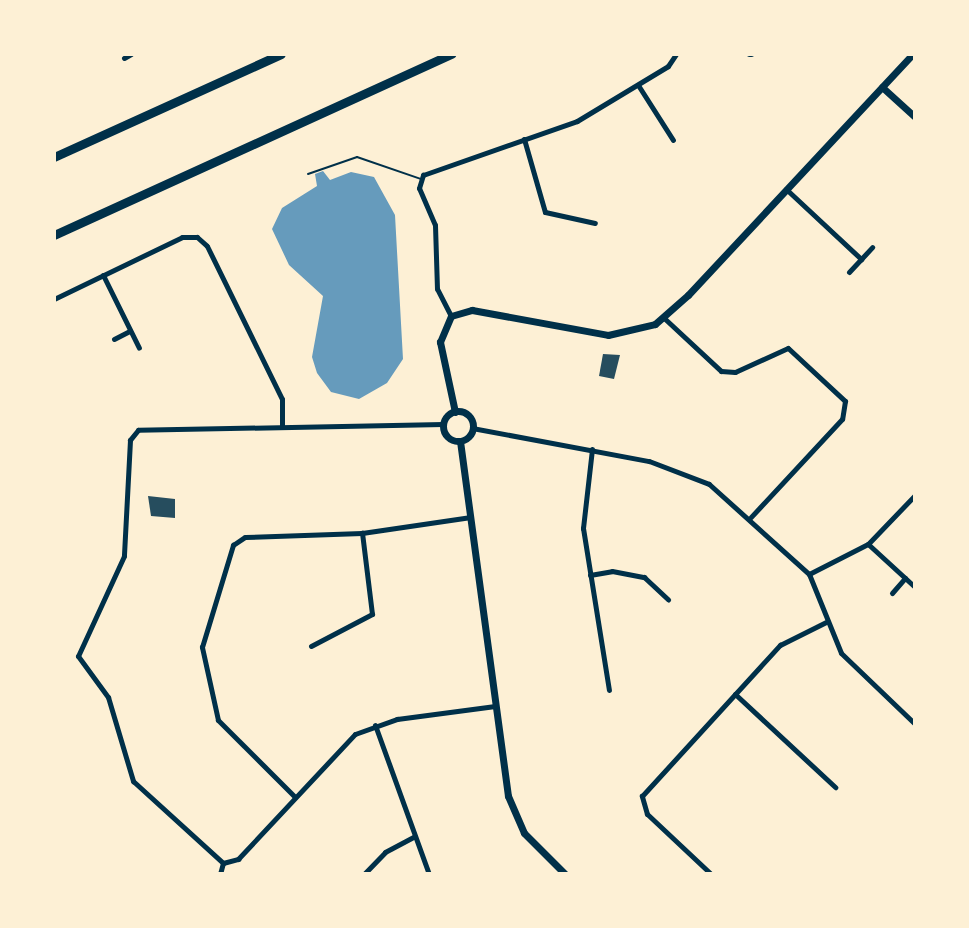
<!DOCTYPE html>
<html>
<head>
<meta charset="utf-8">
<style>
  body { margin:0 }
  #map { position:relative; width:969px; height:928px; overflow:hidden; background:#fdf0d5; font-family:"Work Sans",sans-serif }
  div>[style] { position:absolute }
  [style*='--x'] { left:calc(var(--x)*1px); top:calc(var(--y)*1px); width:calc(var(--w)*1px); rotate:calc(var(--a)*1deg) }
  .water>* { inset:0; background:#669bbc }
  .building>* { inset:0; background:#264d5e }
  .service>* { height:2px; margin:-1px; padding:0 1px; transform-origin:1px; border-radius:1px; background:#003049 }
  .minor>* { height:5px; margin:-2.5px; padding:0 2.5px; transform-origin:2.5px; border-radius:2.5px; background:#003049 }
  .tertiary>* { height:7px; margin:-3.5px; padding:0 3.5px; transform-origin:3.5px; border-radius:3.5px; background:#003049 }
  .tertiary>.ring { margin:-3.5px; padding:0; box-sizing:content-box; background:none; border:7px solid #003049; border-radius:50% }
  .motorway>* { height:9px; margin:-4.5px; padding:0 4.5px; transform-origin:4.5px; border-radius:4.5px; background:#003049 }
  span { translate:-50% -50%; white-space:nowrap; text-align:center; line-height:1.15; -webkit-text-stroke:5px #fdf0d5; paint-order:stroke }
  .frame { position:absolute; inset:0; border:56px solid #fdf0d5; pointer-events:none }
</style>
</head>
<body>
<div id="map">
  <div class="water">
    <div style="clip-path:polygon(323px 171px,330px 180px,351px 172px,374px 177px,395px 215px,403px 359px,387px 383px,359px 399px,331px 392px,317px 373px,312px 357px,323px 296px,289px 265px,272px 229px,282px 208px,317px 186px,315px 174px)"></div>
  </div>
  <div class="building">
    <div style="clip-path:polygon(603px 354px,620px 355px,614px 379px,599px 376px)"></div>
    <div style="clip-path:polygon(148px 496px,175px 499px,175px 518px,151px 516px)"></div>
  </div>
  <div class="service">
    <div style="--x:308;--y:174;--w:52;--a:-19.1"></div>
    <div style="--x:357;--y:157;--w:68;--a:19"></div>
  </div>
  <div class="minor">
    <div style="--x:749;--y:54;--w:2;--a:0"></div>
    <div style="--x:124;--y:58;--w:8;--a:-30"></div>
    <div style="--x:638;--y:85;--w:65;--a:57.5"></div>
    <div style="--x:524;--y:139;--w:76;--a:74"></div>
    <div style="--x:545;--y:212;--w:51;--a:12.4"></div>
    <div style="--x:786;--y:189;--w:103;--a:43"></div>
    <div style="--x:849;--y:272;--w:34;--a:-47"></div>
    <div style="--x:103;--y:275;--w:81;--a:63.7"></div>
    <div style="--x:54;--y:299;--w:142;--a:-25.8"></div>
    <div style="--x:182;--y:237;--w:15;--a:0"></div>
    <div style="--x:197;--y:237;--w:13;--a:42"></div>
    <div style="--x:207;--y:246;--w:170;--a:63.9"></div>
    <div style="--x:282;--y:399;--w:26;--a:90"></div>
    <div style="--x:451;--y:316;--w:30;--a:-117"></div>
    <div style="--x:437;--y:289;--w:64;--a:-91.8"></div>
    <div style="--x:435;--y:225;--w:40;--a:-113.4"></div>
    <div style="--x:419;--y:188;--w:14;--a:-73"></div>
    <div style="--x:423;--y:175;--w:163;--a:-19.3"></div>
    <div style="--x:577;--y:121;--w:106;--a:-31.1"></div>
    <div style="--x:668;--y:66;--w:14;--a:-56"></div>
    <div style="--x:664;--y:318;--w:78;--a:42.9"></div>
    <div style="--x:721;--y:371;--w:14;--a:4"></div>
    <div style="--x:735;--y:372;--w:58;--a:-24.4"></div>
    <div style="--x:788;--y:348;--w:78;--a:42.9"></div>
    <div style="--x:845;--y:401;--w:18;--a:99"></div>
    <div style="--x:842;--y:419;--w:134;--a:132.9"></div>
    <div style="--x:114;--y:339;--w:18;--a:-27"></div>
    <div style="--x:443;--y:424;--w:305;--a:178.9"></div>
    <div style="--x:138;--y:430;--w:13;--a:129"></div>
    <div style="--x:130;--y:440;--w:116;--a:93"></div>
    <div style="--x:124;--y:556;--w:110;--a:114.7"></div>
    <div style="--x:78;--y:656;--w:51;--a:53.8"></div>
    <div style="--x:108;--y:697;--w:88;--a:73.4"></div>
    <div style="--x:133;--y:781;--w:122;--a:42.3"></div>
    <div style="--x:223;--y:863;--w:16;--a:-15"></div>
    <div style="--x:238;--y:859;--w:171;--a:-46.9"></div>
    <div style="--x:355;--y:734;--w:45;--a:-19.7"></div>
    <div style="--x:397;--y:719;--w:99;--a:-7.6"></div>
    <div style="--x:472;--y:428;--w:180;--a:10.6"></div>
    <div style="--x:649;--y:461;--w:64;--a:21"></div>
    <div style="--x:709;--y:484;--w:135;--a:42"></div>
    <div style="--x:809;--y:574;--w:85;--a:67.9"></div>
    <div style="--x:841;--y:653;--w:103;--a:43.8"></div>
    <div style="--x:592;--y:449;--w:80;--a:96.5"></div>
    <div style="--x:583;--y:528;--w:164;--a:80.9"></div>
    <div style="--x:868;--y:544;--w:64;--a:42.5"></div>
    <div style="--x:809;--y:574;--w:66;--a:-27"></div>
    <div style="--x:868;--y:544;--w:68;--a:-46.2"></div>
    <div style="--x:590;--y:575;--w:22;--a:-10"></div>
    <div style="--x:612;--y:571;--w:33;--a:11"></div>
    <div style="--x:644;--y:577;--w:33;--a:43"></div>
    <div style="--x:892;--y:593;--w:20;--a:-49"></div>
    <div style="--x:311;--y:646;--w:69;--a:-27.7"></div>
    <div style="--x:372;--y:614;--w:82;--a:-97"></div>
    <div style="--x:735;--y:694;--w:137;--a:42.9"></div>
    <div style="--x:375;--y:725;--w:158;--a:70.1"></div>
    <div style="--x:295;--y:797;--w:109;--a:-135"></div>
    <div style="--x:218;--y:720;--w:75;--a:-102.4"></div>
    <div style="--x:202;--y:647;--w:107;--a:-73.1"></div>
    <div style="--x:233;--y:545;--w:14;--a:-34"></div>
    <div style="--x:245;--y:537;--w:117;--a:-2"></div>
    <div style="--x:362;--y:533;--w:110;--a:-8.4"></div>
    <div style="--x:220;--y:874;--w:11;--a:-75"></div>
    <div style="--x:364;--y:874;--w:30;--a:-46"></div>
    <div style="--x:385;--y:852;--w:32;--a:-28"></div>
    <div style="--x:711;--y:874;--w:88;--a:-136.8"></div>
    <div style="--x:647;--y:814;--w:19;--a:-106"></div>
    <div style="--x:642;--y:796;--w:205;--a:-47.6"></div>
    <div style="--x:780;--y:645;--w:51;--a:-26.6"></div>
  </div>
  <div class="tertiary">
    <div style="--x:882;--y:87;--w:45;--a:42.3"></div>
    <div class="ring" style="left:443px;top:411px;width:23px;height:23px"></div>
    <div style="--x:455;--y:412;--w:72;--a:-102.1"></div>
    <div style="--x:440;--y:342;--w:28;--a:-67"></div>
    <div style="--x:451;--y:316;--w:22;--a:-16"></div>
    <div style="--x:472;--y:310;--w:138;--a:10.4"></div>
    <div style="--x:608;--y:335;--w:48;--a:-13.2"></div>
    <div style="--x:655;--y:324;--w:44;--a:-41.3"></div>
    <div style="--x:688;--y:295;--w:330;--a:-47"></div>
    <div style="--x:460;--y:441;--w:358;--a:82.3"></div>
    <div style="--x:508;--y:796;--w:40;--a:66.6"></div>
    <div style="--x:524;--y:833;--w:58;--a:45"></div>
  </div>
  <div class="motorway">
    <div style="--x:54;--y:157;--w:249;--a:-24.4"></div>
    <div style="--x:54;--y:235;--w:437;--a:-24.5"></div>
  </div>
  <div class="frame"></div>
</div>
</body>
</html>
